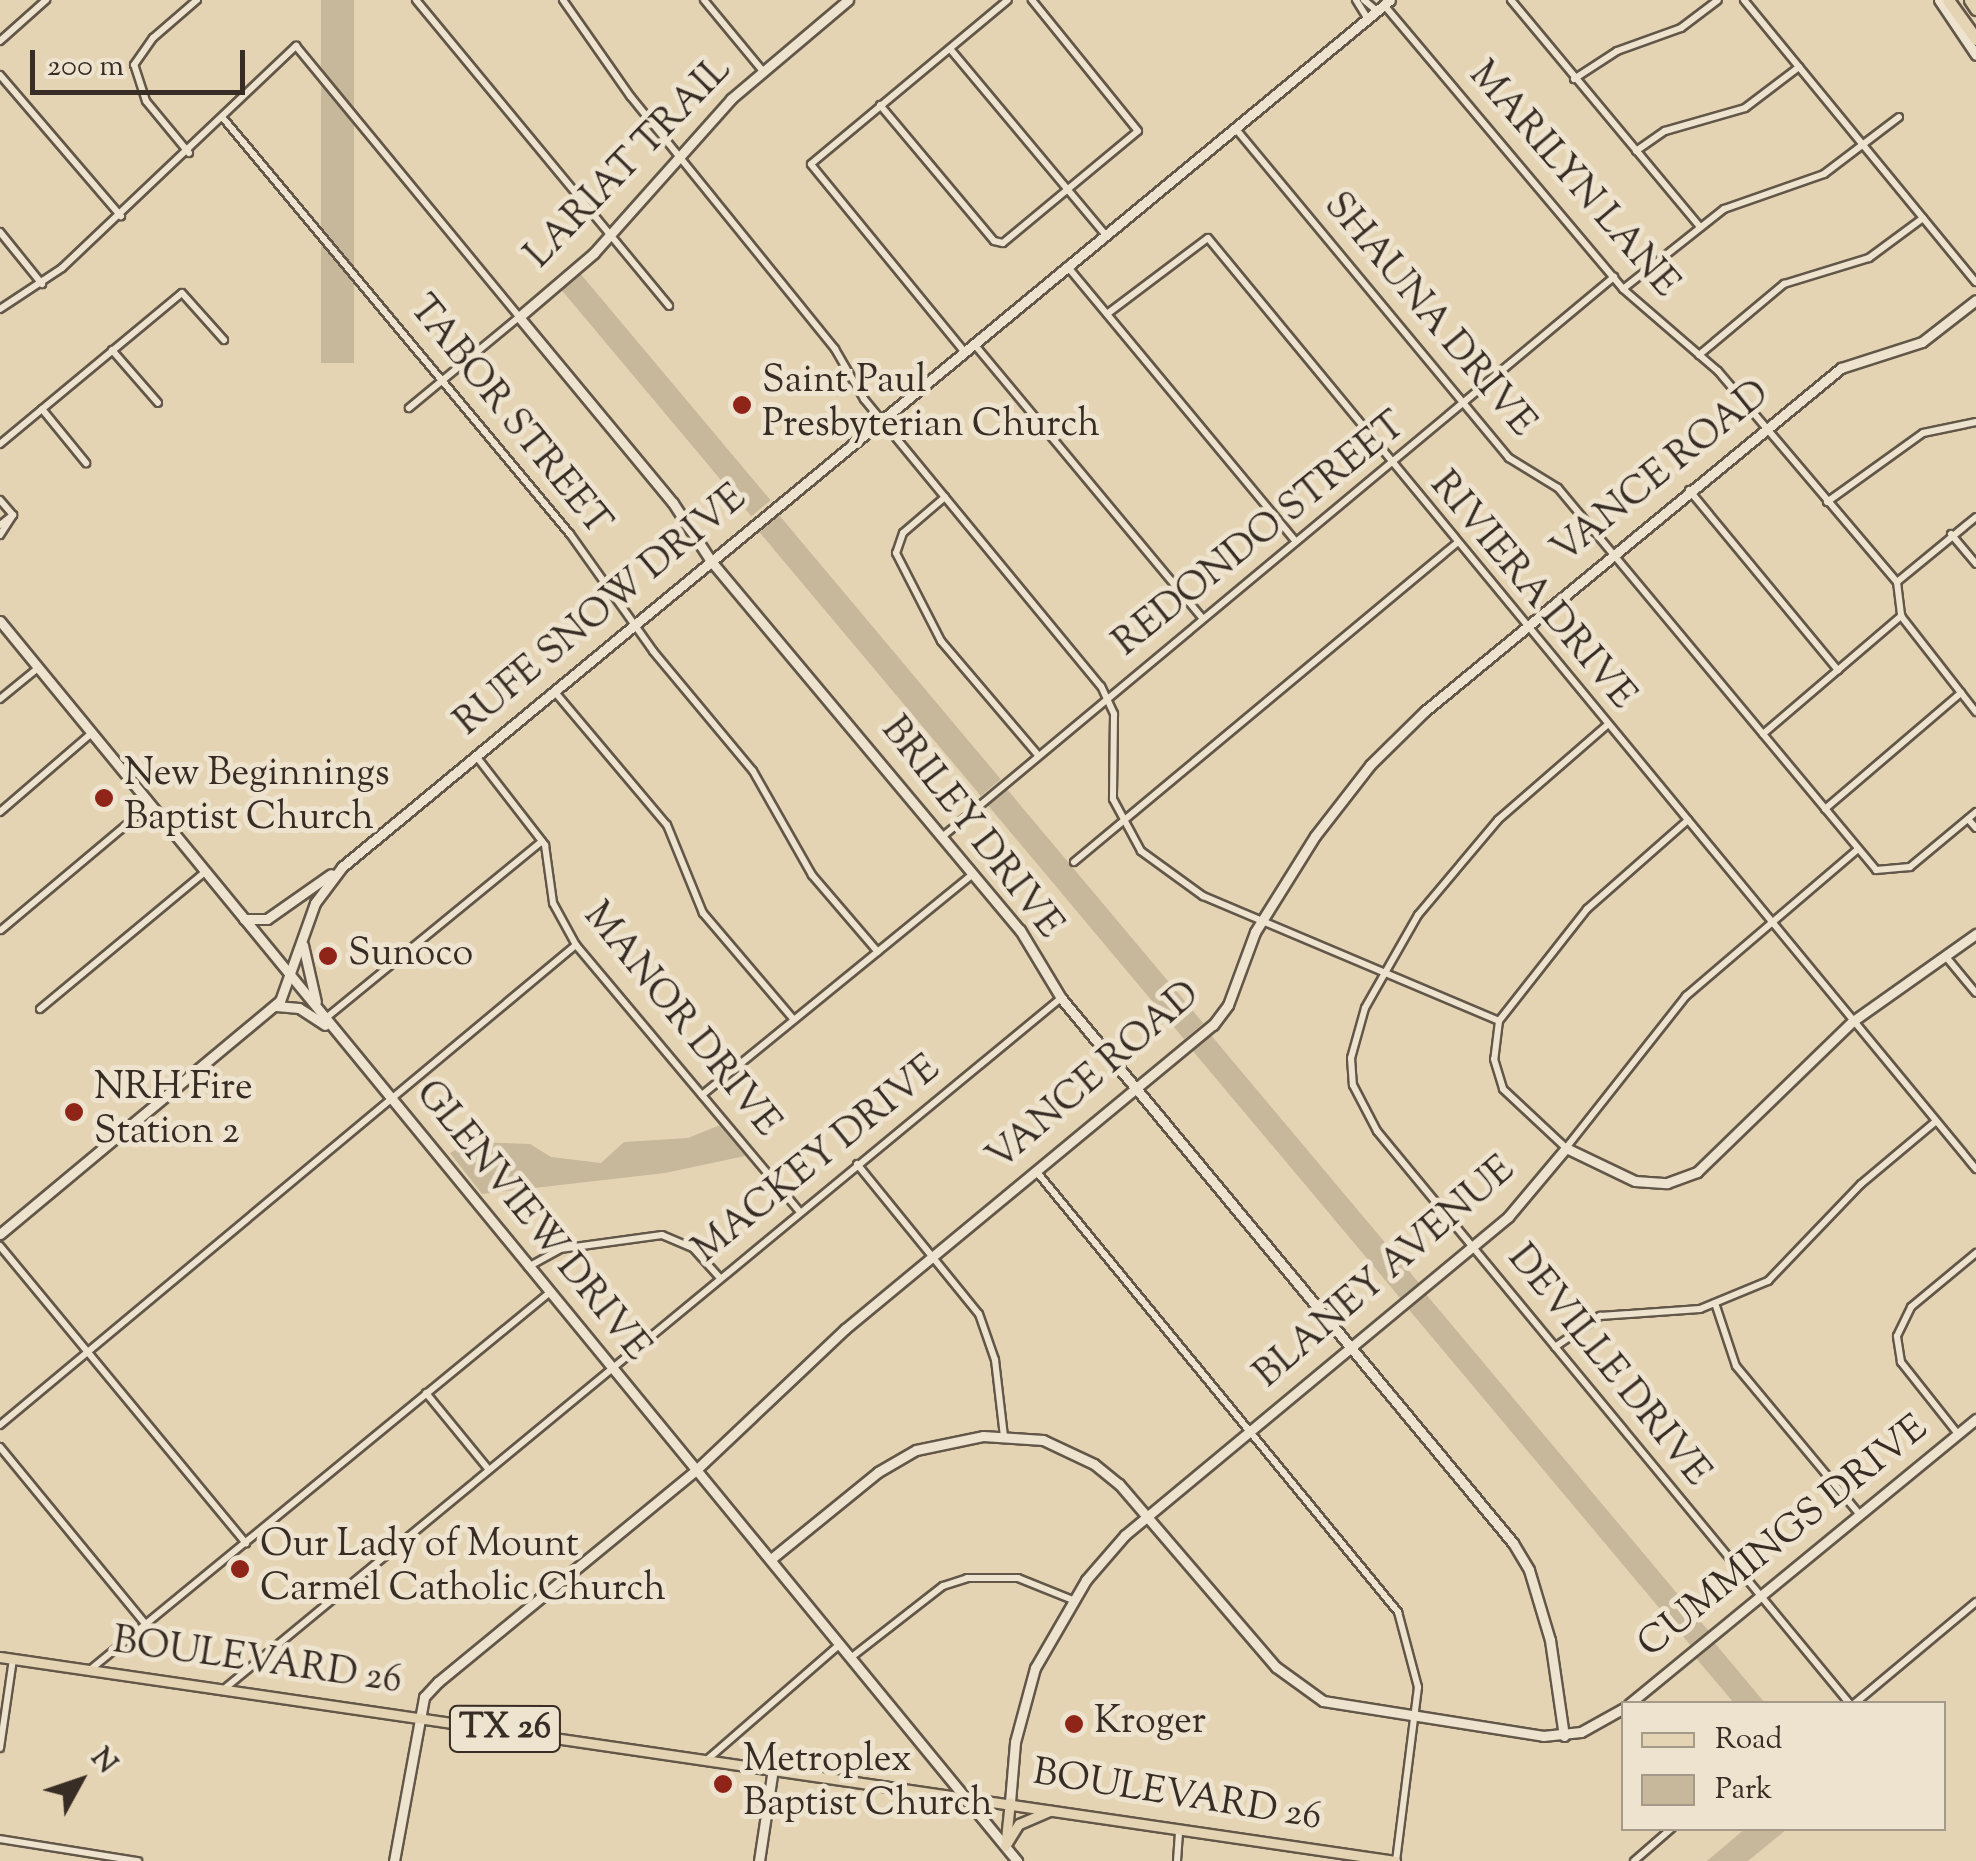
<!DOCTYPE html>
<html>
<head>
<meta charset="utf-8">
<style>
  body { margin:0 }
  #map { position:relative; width:1976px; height:1861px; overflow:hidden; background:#e5d4b3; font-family:"Sorts Mill Goudy",serif }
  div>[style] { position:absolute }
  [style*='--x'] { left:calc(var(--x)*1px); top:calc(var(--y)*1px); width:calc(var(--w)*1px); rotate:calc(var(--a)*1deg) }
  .green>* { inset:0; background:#c7b89b; transform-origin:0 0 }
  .roads { filter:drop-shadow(2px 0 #625748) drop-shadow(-2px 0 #625748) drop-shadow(0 2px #625748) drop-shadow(0 -2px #625748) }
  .street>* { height:6px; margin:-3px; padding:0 3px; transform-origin:3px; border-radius:3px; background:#eee3ce }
  .secondary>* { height:9px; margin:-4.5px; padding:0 4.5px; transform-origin:4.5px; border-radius:4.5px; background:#eee3ce }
  .primary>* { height:9px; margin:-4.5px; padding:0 4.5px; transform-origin:4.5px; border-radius:4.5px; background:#e5d4b3 }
  .highway>* { height:11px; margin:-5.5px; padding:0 5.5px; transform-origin:5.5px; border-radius:5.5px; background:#e5d4b3 }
  .dots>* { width:28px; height:28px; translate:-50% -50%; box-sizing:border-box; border:5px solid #eee3ce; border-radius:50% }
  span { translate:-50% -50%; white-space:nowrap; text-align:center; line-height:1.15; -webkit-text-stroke:10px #eee3ce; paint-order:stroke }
  .shield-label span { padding:2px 8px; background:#eee3ce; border:2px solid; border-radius:8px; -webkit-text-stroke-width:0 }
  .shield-label { font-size:35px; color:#372d25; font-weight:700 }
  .street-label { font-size:38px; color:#372d25 }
  .poi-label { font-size:38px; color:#372d25 }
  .left { translate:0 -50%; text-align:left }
  .legend { position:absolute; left:1621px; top:1701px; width:325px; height:130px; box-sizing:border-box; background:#eee3ce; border:2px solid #a59a8a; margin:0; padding:12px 18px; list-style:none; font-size:30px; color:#372d25 }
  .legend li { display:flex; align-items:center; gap:20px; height:50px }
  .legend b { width:50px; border:2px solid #a59a8a }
  .north { position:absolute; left:30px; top:1731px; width:100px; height:100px; -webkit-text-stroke:8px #eee3ce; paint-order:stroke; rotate:50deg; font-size:28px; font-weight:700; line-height:40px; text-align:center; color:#372d25 }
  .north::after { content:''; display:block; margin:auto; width:35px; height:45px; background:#372d25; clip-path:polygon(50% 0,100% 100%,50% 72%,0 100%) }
  .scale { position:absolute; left:30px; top:50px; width:215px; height:45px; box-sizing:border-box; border:5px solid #372d25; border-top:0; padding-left:12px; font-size:30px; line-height:35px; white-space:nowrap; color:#372d25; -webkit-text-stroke:8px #eee3ce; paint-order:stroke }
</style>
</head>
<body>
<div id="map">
  <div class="green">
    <div style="left:321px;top:0;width:33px;height:363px"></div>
    <div style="left:579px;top:272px;width:298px;height:25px;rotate:50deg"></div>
    <div style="left:779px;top:515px;width:345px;height:26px;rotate:50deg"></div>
    <div style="left:1006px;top:788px;width:307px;height:25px;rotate:50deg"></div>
    <div style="left:1210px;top:1034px;width:325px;height:24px;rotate:50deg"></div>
    <div style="clip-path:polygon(720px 1125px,745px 1156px,665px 1173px,482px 1194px,450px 1153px,471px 1142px,530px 1144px,551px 1157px,601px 1163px,624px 1142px,688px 1138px)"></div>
    <div style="left:1425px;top:1293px;width:442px;height:23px;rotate:50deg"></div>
    <div style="clip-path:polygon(1713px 1641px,1765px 1703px,1734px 1703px,1695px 1657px)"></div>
    <div style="clip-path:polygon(1746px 1828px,1787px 1829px,1748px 1861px,1707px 1861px)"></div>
  </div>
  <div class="roads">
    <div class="street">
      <div style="--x:416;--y:0;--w:397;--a:50.4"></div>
      <div style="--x:563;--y:0;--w:118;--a:55"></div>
      <div style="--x:631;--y:97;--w:324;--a:51"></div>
      <div style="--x:835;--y:349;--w:58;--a:59.9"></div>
      <div style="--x:864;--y:399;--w:372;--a:50.5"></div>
      <div style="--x:1101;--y:686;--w:31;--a:65"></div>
      <div style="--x:1114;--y:714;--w:85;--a:90.7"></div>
      <div style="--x:1113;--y:799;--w:59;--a:61.7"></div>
      <div style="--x:1141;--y:851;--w:77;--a:36"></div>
      <div style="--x:1203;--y:896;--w:321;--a:22.9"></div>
      <div style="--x:704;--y:0;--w:91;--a:50.4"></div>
      <div style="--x:1356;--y:0;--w:22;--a:58"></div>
      <div style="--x:1364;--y:0;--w:17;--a:40"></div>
      <div style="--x:1511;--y:0;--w:295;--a:50.2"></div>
      <div style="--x:1744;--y:0;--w:365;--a:50.6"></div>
      <div style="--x:1384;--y:5;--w:371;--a:49.9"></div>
      <div style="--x:1623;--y:289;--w:125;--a:40.8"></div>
      <div style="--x:1718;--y:371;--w:277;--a:49.7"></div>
      <div style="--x:1897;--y:582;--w:34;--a:83"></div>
      <div style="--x:1901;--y:616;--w:122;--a:52"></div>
      <div style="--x:0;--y:41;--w:62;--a:-41.7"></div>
      <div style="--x:951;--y:50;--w:240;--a:50.1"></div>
      <div style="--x:0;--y:75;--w:186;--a:49.4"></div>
      <div style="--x:1574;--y:79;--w:51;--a:-33.1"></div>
      <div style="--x:1617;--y:51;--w:68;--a:-19.8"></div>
      <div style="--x:1681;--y:28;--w:46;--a:-37.1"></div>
      <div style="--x:880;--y:105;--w:177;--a:50"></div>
      <div style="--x:994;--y:241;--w:9;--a:13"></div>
      <div style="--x:1003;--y:243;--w:175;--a:-39.7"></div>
      <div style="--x:1138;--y:131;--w:169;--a:-129"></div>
      <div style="--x:223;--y:118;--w:542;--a:50.17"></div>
      <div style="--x:570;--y:534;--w:143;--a:54.6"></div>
      <div style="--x:653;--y:651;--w:156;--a:50.2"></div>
      <div style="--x:753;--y:771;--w:120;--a:60.4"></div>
      <div style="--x:812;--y:875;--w:101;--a:49.4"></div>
      <div style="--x:1235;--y:128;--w:429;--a:50.3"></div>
      <div style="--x:1509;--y:458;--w:57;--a:31.5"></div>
      <div style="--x:1558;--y:488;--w:497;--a:50.2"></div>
      <div style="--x:1876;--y:870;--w:34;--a:-5"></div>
      <div style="--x:1910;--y:867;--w:86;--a:-39.8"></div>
      <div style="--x:1636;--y:151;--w:35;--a:-35"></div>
      <div style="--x:1665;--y:131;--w:83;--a:-16"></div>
      <div style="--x:1745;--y:108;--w:68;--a:-37.2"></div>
      <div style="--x:189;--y:153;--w:67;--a:-129.6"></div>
      <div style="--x:146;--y:101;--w:38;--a:-108"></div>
      <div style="--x:134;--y:65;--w:33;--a:-55"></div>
      <div style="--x:153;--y:38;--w:58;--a:-40.8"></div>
      <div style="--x:0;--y:232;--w:67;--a:51.1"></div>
      <div style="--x:1067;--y:266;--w:357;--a:50.3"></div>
      <div style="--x:1623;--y:289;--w:129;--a:-38.4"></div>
      <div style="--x:1724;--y:209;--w:106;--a:-19.3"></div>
      <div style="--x:1824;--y:174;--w:94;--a:-37.2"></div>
      <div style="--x:0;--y:309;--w:74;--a:-33.5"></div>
      <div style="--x:62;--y:268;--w:323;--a:-43.5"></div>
      <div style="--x:296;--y:46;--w:351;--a:50.5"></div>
      <div style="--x:519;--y:317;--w:143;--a:140.4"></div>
      <div style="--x:1107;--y:314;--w:126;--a:-37"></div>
      <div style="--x:1208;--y:238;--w:1207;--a:50.48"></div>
      <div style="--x:974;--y:344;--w:356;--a:50.2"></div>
      <div style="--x:112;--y:350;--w:70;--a:49"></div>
      <div style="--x:963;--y:350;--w:240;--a:-129.3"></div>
      <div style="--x:811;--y:164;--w:256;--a:-39.8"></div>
      <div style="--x:1699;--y:355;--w:111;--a:-39.9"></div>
      <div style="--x:1784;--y:284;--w:89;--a:-17"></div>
      <div style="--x:1869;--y:258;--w:67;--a:-36.5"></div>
      <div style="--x:42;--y:409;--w:70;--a:50.8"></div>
      <div style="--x:0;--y:444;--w:236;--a:-39.7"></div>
      <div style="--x:182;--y:293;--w:63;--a:48.2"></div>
      <div style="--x:1689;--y:490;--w:234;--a:50.4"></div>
      <div style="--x:945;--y:497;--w:55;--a:139.4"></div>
      <div style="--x:903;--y:533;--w:21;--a:109"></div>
      <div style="--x:896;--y:553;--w:99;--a:62.9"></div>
      <div style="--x:941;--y:641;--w:150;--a:49.6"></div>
      <div style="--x:0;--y:500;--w:20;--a:49"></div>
      <div style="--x:1827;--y:502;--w:118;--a:-35.7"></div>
      <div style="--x:1923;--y:433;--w:54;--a:-11.7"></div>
      <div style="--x:0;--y:525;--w:16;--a:-38"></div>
      <div style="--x:1951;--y:534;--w:39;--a:50"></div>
      <div style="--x:0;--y:535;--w:24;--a:-57"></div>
      <div style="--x:1897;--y:582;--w:102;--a:-39.4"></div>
      <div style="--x:554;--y:691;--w:175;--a:49.9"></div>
      <div style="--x:667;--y:825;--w:95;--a:67.8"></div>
      <div style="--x:703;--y:913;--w:140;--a:49.6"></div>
      <div style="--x:0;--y:699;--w:49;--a:-39.2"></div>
      <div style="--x:1606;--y:726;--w:143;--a:139"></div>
      <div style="--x:1498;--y:820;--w:124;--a:130.1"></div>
      <div style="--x:1418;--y:915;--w:107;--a:119.7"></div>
      <div style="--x:1365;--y:1008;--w:52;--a:105.6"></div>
      <div style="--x:1351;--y:1058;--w:27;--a:86"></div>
      <div style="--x:1353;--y:1085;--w:52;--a:62.4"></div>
      <div style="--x:1377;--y:1131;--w:743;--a:50.46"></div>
      <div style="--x:1763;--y:734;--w:182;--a:-40.5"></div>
      <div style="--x:476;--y:756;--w:113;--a:52.2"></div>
      <div style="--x:545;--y:845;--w:59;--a:82.1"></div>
      <div style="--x:553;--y:903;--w:48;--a:61.3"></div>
      <div style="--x:576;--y:945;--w:347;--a:50"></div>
      <div style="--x:1825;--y:809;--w:179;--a:-40.5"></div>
      <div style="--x:0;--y:812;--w:121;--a:-40.7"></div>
      <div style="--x:1968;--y:819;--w:12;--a:48"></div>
      <div style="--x:1688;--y:820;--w:135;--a:138.6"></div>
      <div style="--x:1587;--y:909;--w:142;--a:128.2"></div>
      <div style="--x:1499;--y:1021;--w:38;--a:97"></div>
      <div style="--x:1494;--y:1059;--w:31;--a:73"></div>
      <div style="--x:1503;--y:1089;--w:86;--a:43.1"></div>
      <div style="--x:1566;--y:1148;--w:194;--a:-51.7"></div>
      <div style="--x:1686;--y:996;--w:226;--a:-40.5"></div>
      <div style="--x:942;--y:837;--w:875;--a:-39.81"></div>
      <div style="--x:1074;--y:862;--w:498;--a:-39.8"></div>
      <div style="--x:1;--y:930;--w:194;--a:-40"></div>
      <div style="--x:1947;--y:958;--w:45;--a:50.4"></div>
      <div style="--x:40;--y:1009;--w:214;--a:-39.7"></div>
      <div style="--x:326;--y:1018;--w:279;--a:-39.3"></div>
      <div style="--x:702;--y:1095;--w:350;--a:-39.2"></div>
      <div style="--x:857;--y:1164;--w:193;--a:50.9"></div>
      <div style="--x:979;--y:1314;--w:49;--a:70.8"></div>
      <div style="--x:995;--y:1360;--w:78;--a:83.3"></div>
      <div style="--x:1036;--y:1171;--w:571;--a:50.62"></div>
      <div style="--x:1398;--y:1612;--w:78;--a:75.1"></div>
      <div style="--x:1418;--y:1687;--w:175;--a:97.2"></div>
      <div style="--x:0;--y:1246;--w:386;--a:50.4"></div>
      <div style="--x:528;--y:1267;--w:37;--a:-29"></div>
      <div style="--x:560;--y:1249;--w:103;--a:-7.8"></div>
      <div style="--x:662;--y:1235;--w:34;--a:23"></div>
      <div style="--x:693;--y:1248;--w:39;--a:48"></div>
      <div style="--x:1715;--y:1303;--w:66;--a:71.6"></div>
      <div style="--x:1736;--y:1366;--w:194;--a:50.2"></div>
      <div style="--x:1555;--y:1347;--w:55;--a:-34.6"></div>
      <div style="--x:1600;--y:1316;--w:100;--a:-4"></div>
      <div style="--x:1700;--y:1309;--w:74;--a:-22.4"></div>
      <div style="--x:1768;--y:1281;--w:134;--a:-46.2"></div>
      <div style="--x:1861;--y:1184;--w:98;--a:-40"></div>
      <div style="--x:426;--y:1393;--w:99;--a:50.7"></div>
      <div style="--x:0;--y:1425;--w:750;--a:-39.81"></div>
      <div style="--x:1958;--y:1434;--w:92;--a:-128.4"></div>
      <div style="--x:1901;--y:1362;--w:26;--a:-99"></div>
      <div style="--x:1897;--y:1336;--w:32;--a:-64"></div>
      <div style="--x:1911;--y:1307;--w:85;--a:-39.7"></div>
      <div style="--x:0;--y:1447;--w:230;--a:50.6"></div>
      <div style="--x:853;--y:1656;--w:114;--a:-37.9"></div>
      <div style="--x:943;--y:1586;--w:25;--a:-18"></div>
      <div style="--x:967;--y:1578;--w:51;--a:0"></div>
      <div style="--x:1018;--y:1578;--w:59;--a:21.8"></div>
      <div style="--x:91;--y:1669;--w:593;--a:-39.38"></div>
      <div style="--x:224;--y:1689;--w:1085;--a:-39.54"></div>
      <div style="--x:1854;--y:1704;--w:159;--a:-39.9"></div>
      <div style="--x:0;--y:1748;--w:90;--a:-81.7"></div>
      <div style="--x:709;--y:1758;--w:174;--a:-41"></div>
      <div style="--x:0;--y:1839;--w:140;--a:9.1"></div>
      <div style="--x:1177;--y:1861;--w:32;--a:-86"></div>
      <div style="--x:1634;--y:1861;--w:50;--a:-41"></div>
    </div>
    <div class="secondary">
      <div style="--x:848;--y:0;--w:153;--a:139.8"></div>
      <div style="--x:731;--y:99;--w:206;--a:131.7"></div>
      <div style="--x:594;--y:253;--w:99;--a:139.5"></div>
      <div style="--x:519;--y:317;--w:241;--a:50.4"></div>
      <div style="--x:673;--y:503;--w:69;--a:56.8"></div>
      <div style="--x:711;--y:561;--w:481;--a:50.1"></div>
      <div style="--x:1020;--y:930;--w:79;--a:58.9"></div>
      <div style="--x:1061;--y:998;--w:708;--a:50.33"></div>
      <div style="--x:1513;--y:1543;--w:31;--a:59"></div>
      <div style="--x:1529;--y:1570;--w:73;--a:73.3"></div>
      <div style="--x:1550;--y:1640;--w:97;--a:81.7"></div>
      <div style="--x:1939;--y:0;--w:66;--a:56.1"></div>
      <div style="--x:0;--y:621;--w:1604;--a:50.64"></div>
      <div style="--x:244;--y:919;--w:23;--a:0"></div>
      <div style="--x:267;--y:919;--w:78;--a:-35.1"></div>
      <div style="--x:303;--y:945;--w:58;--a:77.2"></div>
      <div style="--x:276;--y:1006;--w:23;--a:5"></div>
      <div style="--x:299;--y:1008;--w:31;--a:33"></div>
      <div style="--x:0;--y:1234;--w:364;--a:-39.8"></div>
      <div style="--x:280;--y:1001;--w:104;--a:-70.3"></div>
      <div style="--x:315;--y:903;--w:45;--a:-53.1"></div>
      <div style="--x:342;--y:867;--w:1360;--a:-39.6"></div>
      <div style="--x:771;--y:1559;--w:138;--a:-39.1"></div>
      <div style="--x:878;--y:1472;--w:44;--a:-30.1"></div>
      <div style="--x:916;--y:1450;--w:68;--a:-11.8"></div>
      <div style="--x:983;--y:1436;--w:60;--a:3.8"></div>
      <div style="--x:1043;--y:1440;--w:56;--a:25.2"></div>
      <div style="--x:1094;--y:1464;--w:32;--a:39"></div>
      <div style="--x:1119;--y:1484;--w:241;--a:49.4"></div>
      <div style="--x:1276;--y:1667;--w:58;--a:35.9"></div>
      <div style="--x:1323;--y:1701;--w:223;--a:9"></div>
      <div style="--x:1543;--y:1736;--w:38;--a:-6"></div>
      <div style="--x:1581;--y:1732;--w:49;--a:-29.2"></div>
      <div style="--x:1629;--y:1704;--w:449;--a:-39.4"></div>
      <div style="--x:1010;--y:1802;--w:60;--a:-85.2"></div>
      <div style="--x:1015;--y:1742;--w:77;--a:-74.9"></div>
      <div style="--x:1035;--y:1668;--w:102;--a:-59.9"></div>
      <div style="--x:1086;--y:1580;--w:60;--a:-49.1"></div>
      <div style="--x:1125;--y:1535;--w:498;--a:-39.7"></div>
      <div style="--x:1508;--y:1217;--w:90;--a:-50"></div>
      <div style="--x:1566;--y:1148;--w:76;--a:25.6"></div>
      <div style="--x:1635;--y:1181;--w:32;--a:4"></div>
      <div style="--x:1667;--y:1183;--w:32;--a:-20"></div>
      <div style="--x:1697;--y:1172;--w:217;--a:-44.1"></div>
      <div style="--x:1853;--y:1021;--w:151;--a:-35.3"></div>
      <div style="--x:394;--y:1861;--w:167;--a:-79.6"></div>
      <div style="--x:424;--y:1697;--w:21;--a:-47"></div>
      <div style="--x:438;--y:1682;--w:335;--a:-39.4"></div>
      <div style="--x:697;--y:1469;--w:204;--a:-43.4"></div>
      <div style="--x:845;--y:1329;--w:477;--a:-39.6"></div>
      <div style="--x:1213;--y:1025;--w:25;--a:-53"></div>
      <div style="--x:1228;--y:1005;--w:78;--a:-69.7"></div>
      <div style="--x:1255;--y:932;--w:113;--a:-58"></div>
      <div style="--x:1315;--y:836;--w:90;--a:-52.2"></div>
      <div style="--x:1370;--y:765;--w:77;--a:-44.5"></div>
      <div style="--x:1425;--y:711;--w:539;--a:-39.51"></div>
      <div style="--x:1841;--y:368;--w:85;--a:-17.8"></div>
      <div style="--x:1922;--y:342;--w:68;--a:-37.9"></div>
      <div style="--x:759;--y:1861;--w:94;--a:-81.4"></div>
    </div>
    <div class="primary">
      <div style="--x:0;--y:1657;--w:1410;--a:8.32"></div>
      <div style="--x:1006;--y:1839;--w:37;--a:-84"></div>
      <div style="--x:1005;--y:1846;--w:26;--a:-58"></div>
      <div style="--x:1019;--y:1824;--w:34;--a:-23"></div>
    </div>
    <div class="highway">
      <div style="--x:1948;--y:0;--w:48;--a:54.3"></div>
      <div style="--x:1970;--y:0;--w:11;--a:56"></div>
    </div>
  </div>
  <div class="dots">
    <div style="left:742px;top:405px;background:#8f2418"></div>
    <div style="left:104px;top:798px;background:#8f2418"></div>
    <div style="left:328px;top:956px;background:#8f2418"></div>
    <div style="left:74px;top:1112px;background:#8f2418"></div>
    <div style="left:240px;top:1569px;background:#8f2418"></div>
    <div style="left:1074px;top:1724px;background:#8f2418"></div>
    <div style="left:723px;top:1784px;background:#8f2418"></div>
  </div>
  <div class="shield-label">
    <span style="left:505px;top:1729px">TX 26</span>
  </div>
  <div class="street-label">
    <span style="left:630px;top:164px;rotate:-46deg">LARIAT TRAIL</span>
    <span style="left:1572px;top:181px;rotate:49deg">MARILYN LANE</span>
    <span style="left:1428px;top:316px;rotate:50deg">SHAUNA DRIVE</span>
    <span style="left:508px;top:417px;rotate:51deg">TABOR STREET</span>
    <span style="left:1662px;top:474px;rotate:-39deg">VANCE ROAD</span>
    <span style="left:1261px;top:536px;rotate:-39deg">REDONDO STREET</span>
    <span style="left:1531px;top:592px;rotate:50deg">RIVIERA DRIVE</span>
    <span style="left:602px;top:612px;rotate:-40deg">RUFE SNOW DRIVE</span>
    <span style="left:970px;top:829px;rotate:52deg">BRILEY DRIVE</span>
    <span style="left:680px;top:1021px;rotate:51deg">MANOR DRIVE</span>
    <span style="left:1095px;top:1078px;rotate:-41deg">VANCE ROAD</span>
    <span style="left:818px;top:1161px;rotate:-39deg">MACKEY DRIVE</span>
    <span style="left:531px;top:1222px;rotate:51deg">GLENVIEW DRIVE</span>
    <span style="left:1386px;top:1274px;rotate:-41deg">BLANEY AVENUE</span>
    <span style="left:1607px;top:1367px;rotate:51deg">DEVILLE DRIVE</span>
    <span style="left:1784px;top:1538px;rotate:-39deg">CUMMINGS DRIVE</span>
    <span style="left:257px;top:1663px;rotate:8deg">BOULEVARD 26</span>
    <span style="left:1177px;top:1797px;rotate:9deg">BOULEVARD 26</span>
  </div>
  <div class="poi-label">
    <span class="left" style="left:762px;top:405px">Saint Paul<br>Presbyterian Church</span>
    <span class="left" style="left:124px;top:798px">New Beginnings<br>Baptist Church</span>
    <span class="left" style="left:348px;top:956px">Sunoco</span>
    <span class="left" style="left:94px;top:1112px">NRH Fire<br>Station 2</span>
    <span class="left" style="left:260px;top:1569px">Our Lady of Mount<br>Carmel Catholic Church</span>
    <span class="left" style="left:1094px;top:1724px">Kroger</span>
    <span class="left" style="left:743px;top:1784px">Metroplex<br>Baptist Church</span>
  </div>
  <ul class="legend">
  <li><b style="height:12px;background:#e5d4b3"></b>Road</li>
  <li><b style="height:28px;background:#c7b89b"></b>Park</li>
  </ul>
  <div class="north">N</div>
  <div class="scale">200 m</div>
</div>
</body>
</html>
